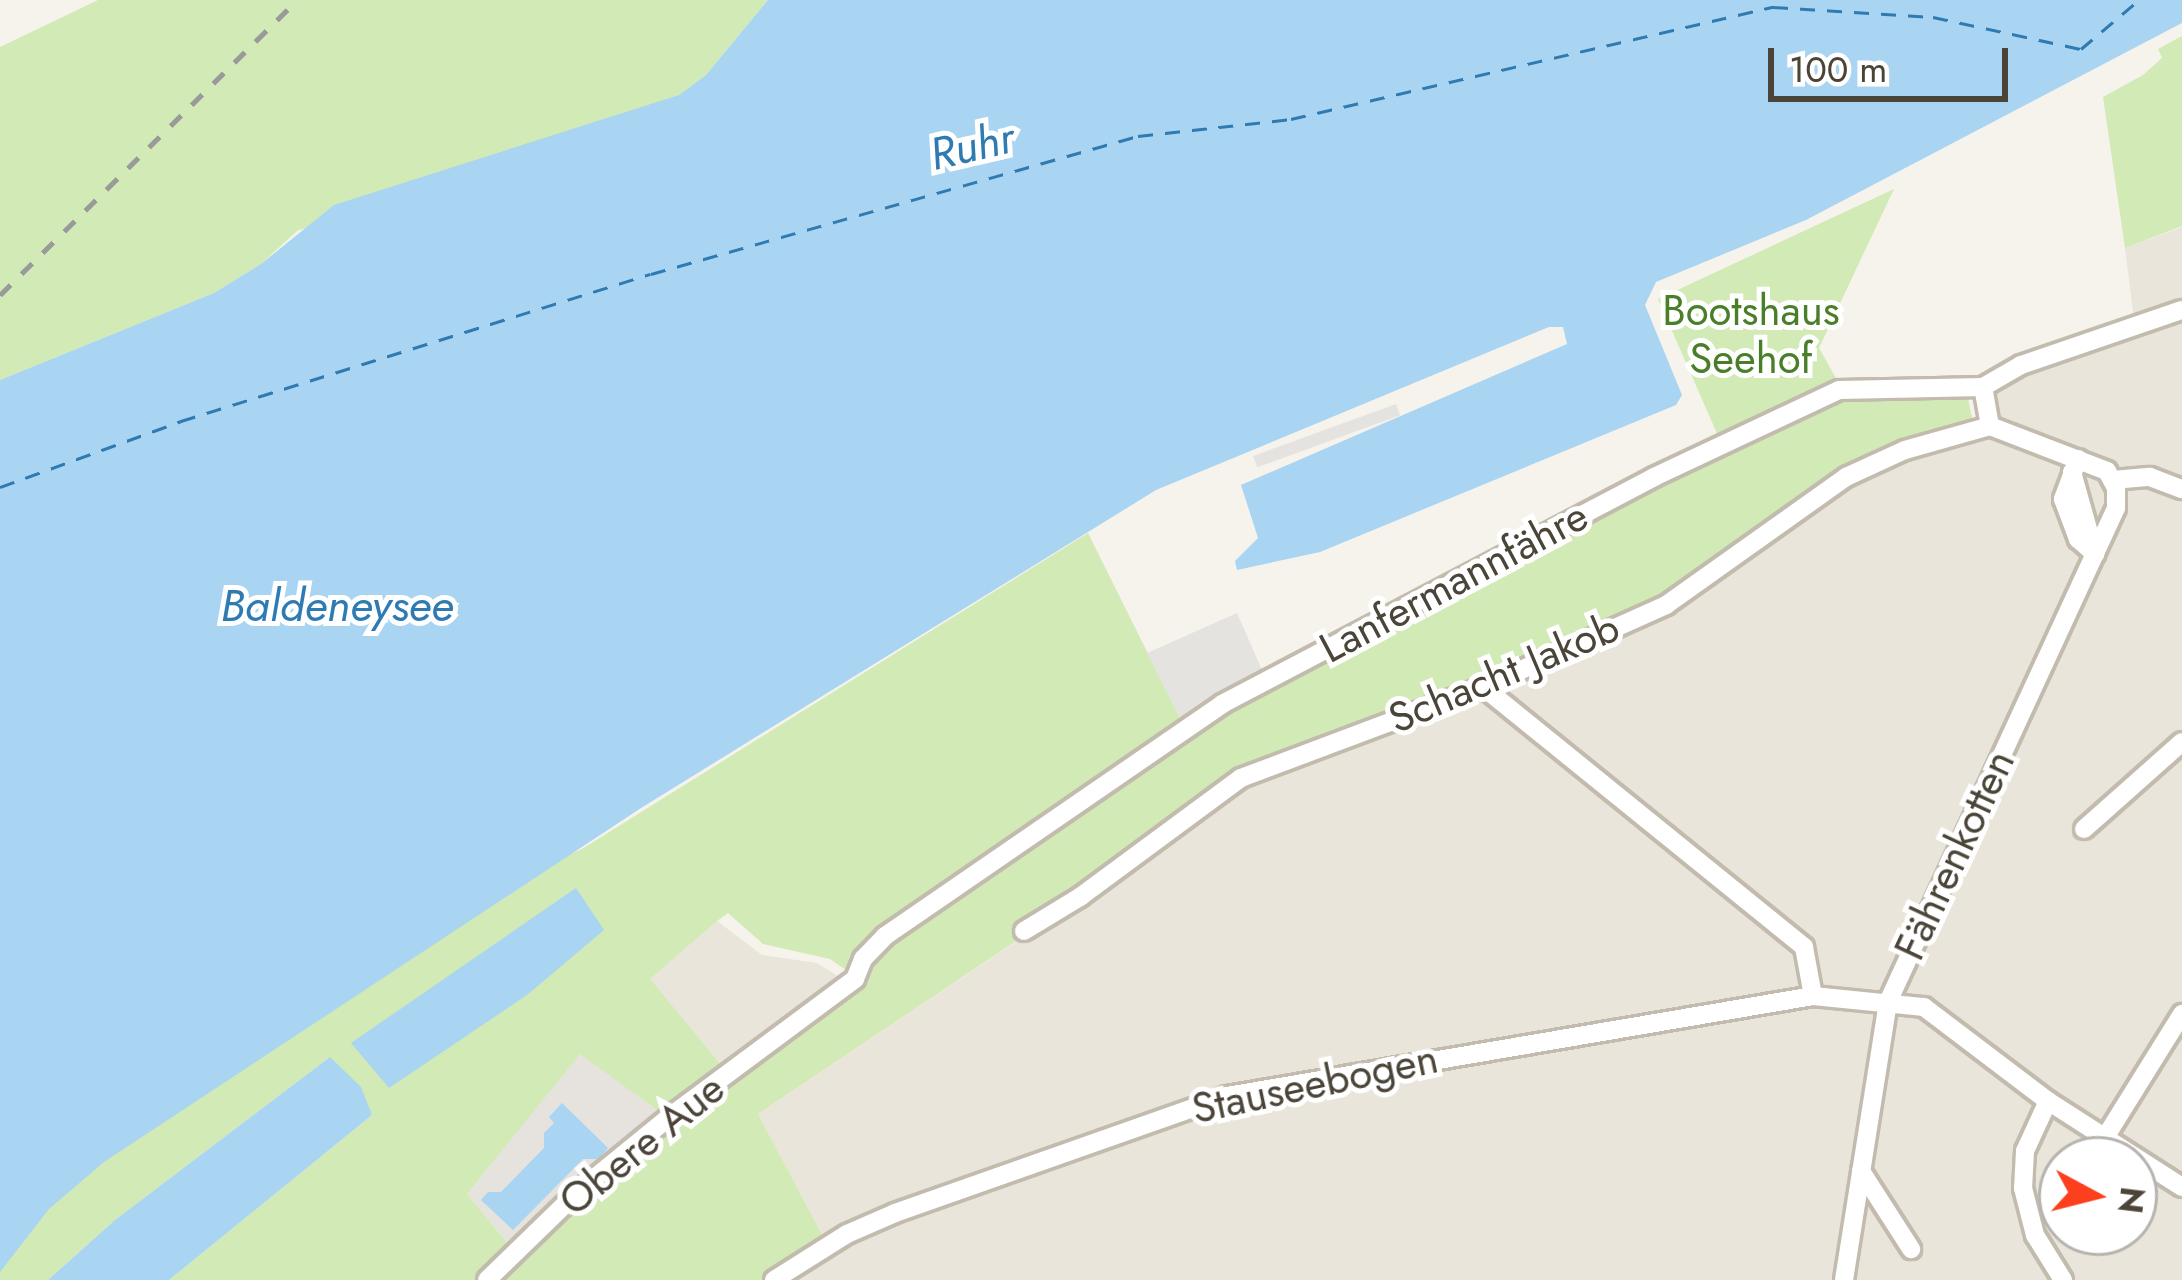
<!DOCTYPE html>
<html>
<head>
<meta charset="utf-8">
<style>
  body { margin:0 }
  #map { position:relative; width:2182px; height:1280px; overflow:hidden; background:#f6f3ec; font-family:Jost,sans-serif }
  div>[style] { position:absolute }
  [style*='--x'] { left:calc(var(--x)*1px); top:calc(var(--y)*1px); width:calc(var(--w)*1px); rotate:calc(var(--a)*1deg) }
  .residential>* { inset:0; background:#eae5da }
  .industrial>* { inset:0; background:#e6e2dd }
  .green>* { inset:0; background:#d2eab5 }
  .parking>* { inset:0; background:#e5e3e0; transform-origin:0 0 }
  .water>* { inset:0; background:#a9d4f2 }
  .ferry>* { height:3px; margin-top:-1.5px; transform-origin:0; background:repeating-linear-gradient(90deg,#2e7ab2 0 15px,transparent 0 27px) }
  .roads { filter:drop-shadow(3px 0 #c2bbae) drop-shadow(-3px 0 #c2bbae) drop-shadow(0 3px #c2bbae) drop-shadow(0 -3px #c2bbae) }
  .minor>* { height:18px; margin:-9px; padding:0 9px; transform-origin:9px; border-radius:9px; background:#fff }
  .rail>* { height:4.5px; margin-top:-2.25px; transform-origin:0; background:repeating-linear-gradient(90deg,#9a9a9a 0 15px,transparent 0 30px) }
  span { translate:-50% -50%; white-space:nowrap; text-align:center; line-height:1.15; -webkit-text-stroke:10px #fff; paint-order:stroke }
  .park-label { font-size:42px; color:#4a7f2a }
  .street-label { font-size:42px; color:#4b4439 }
  .water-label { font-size:45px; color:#2e7ab2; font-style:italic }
  .north { position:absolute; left:2038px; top:1136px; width:120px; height:120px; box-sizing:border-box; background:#fff; border:3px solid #b7b4b0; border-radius:50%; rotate:97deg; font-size:33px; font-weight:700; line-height:48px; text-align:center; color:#4b4439 }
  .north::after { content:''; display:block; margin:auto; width:42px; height:54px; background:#fc3f1d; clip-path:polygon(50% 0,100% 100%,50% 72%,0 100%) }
  .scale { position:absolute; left:1768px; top:48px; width:240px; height:54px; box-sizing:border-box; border:6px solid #4b4439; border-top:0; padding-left:15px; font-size:36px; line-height:42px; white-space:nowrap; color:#4b4439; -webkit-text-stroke:9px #fff; paint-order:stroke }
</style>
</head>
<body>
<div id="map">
  <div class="residential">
    <div style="clip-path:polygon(2182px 227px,2182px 302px,2134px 320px,2125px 248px)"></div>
    <div style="clip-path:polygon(evenodd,2182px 312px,2182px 1280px,781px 1280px,825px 1240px,758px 1114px,1253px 783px,1906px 454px,1991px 427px,1984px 387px,2182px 312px,2062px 1160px,2134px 1160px,2134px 1232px,2062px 1232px,2062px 1160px)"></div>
    <div style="clip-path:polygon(717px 921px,762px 955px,817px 963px,846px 981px,727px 1072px,649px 979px)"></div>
  </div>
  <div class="industrial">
    <div style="clip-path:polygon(580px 1053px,665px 1116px,513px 1250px,467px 1194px)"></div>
  </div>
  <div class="green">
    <div style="clip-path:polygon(98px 0,768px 0,706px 75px,679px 95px,297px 231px,261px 264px,214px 293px,0 380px,0 47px)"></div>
    <div style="clip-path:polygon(2182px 36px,2182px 226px,2125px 248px,2103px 97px,2143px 75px,2162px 58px,2158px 49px)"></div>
    <div style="clip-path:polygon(1894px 189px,1819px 348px,1841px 387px,1719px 438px,1658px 299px)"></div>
    <div style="clip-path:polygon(1966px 390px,1977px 440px,1895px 461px,1818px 497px,1658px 611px,1268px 772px,758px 1114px,825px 1240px,764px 1280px,492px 1280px,582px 1191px,865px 960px,1176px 737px,1770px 425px,1840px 395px)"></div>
    <div style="clip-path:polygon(1088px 533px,1180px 718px,881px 930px,852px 974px,830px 959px,763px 944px,728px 913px,717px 921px,650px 979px,727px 1072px,665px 1116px,580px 1054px,467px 1194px,513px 1250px,484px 1280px,169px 1280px,372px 1115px,330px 1057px,115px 1220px,48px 1280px,0 1280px,0 1102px,582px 849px)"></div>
  </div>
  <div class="parking">
    <div style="left:1396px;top:404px;width:12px;height:152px;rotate:70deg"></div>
    <div style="clip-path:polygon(1237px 613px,1263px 672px,1180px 718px,1147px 653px)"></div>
  </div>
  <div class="water">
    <div style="clip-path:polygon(768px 0,2182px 0,2182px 23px,1806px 220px,1656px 282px,1645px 305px,1682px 395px,1676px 405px,1320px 552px,1237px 570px,1235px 561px,1258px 538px,1241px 485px,1567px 344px,1563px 327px,1549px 327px,1156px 490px,641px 808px,104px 1162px,49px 1209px,0 1272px,0 380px,214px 293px,261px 264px,334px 205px,679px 95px,706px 75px)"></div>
    <div style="clip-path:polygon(576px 888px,604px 930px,527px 995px,389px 1088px,351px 1043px)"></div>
    <div style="clip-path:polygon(330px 1057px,361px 1087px,372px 1115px,169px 1280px,48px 1280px,115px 1220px)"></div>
    <div style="clip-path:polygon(562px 1103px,608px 1148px,599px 1159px,583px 1159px,513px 1230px,481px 1200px,488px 1192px,501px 1192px,544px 1148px,544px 1133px,554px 1123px,549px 1117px)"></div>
  </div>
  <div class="ferry">
    <div style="--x:0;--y:487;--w:193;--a:-20"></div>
    <div style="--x:181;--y:421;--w:492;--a:-17.4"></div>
    <div style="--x:651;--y:274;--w:506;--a:-15.82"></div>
    <div style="--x:1138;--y:136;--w:154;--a:-6.3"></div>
    <div style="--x:1291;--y:119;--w:495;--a:-13.1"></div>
    <div style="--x:1773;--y:7;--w:160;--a:3.6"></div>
    <div style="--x:1933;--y:17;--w:151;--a:12.2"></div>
    <div style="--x:2081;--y:49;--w:76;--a:-40.2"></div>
  </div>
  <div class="roads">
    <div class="minor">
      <div style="--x:2078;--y:459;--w:43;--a:110.6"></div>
      <div style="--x:2063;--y:499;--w:43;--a:69.4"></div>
      <div style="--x:2078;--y:539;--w:23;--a:41"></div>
      <div style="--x:2072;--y:472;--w:85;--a:74.3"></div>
      <div style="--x:2113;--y:480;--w:37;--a:-5"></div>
      <div style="--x:2150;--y:477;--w:34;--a:21"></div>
      <div style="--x:1483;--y:687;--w:413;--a:39"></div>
      <div style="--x:1804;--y:947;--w:50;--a:79.6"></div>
      <div style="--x:1813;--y:996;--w:112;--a:5.7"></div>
      <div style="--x:1924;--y:1007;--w:156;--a:37.2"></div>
      <div style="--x:2048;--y:1101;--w:159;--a:32.7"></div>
      <div style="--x:2084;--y:829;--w:131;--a:-41.6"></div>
      <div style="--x:1024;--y:931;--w:66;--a:-31.3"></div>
      <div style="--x:1080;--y:897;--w:200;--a:-36.5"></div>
      <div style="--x:1241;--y:778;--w:259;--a:-20.6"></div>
      <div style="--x:1483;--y:687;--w:201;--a:-24.1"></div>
      <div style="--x:1666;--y:605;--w:221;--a:-35.4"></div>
      <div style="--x:1846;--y:477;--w:65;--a:-24.6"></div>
      <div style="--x:1905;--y:450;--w:88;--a:-15.8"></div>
      <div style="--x:2048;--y:1101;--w:55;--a:114.7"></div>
      <div style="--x:2025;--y:1151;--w:37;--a:93"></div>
      <div style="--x:2023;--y:1188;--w:49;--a:75.7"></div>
      <div style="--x:2035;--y:1235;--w:53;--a:58.1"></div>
      <div style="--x:2106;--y:1136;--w:144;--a:-58.1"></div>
      <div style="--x:1861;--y:1171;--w:93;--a:57.3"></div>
      <div style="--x:487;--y:1280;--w:131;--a:-44.1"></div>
      <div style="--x:581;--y:1189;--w:112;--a:-39.2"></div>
      <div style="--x:668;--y:1118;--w:233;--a:-36.6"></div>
      <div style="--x:855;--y:979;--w:22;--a:-68"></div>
      <div style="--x:863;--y:959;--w:32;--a:-46"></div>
      <div style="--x:885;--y:936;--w:409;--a:-34.5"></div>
      <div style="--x:1222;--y:704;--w:488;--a:-27.7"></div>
      <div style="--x:1654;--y:477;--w:204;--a:-25.2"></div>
      <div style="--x:1839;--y:390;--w:144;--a:-1.2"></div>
      <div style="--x:1983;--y:387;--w:44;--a:-30.1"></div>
      <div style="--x:2021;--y:365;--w:170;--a:-18.9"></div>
      <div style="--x:774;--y:1280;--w:86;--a:-32.2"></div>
      <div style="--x:847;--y:1234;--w:52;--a:-23.6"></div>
      <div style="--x:895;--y:1213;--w:352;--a:-19.4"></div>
      <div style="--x:1227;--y:1096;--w:594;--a:-9.68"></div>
      <div style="--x:1844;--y:1280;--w:281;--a:-81"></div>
      <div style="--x:1888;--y:1002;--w:544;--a:-65.22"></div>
      <div style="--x:2116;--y:508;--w:20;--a:-90"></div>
      <div style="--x:2116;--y:488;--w:19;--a:-118"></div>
      <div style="--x:2107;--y:471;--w:125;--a:-159"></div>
      <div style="--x:1990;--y:426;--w:40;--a:-100"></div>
    </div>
  </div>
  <div class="rail">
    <div style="--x:0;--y:295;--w:419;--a:-44.8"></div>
  </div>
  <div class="park-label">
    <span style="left:1751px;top:335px">Bootshaus<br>Seehof</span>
  </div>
  <div class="street-label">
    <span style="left:1454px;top:582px;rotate:-28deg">Lanfermannfähre</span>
    <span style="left:1504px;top:673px;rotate:-23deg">Schacht Jakob</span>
    <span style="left:1955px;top:855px;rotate:-65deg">Fährenkotten</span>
    <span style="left:1315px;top:1084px;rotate:-12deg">Stauseebogen</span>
    <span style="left:642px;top:1145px;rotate:-39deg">Obere Aue</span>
  </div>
  <div class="water-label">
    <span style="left:972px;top:146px;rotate:-13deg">Ruhr</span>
    <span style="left:337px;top:606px">Baldeneysee</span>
  </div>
  <div class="north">N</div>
  <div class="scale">100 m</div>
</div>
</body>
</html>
